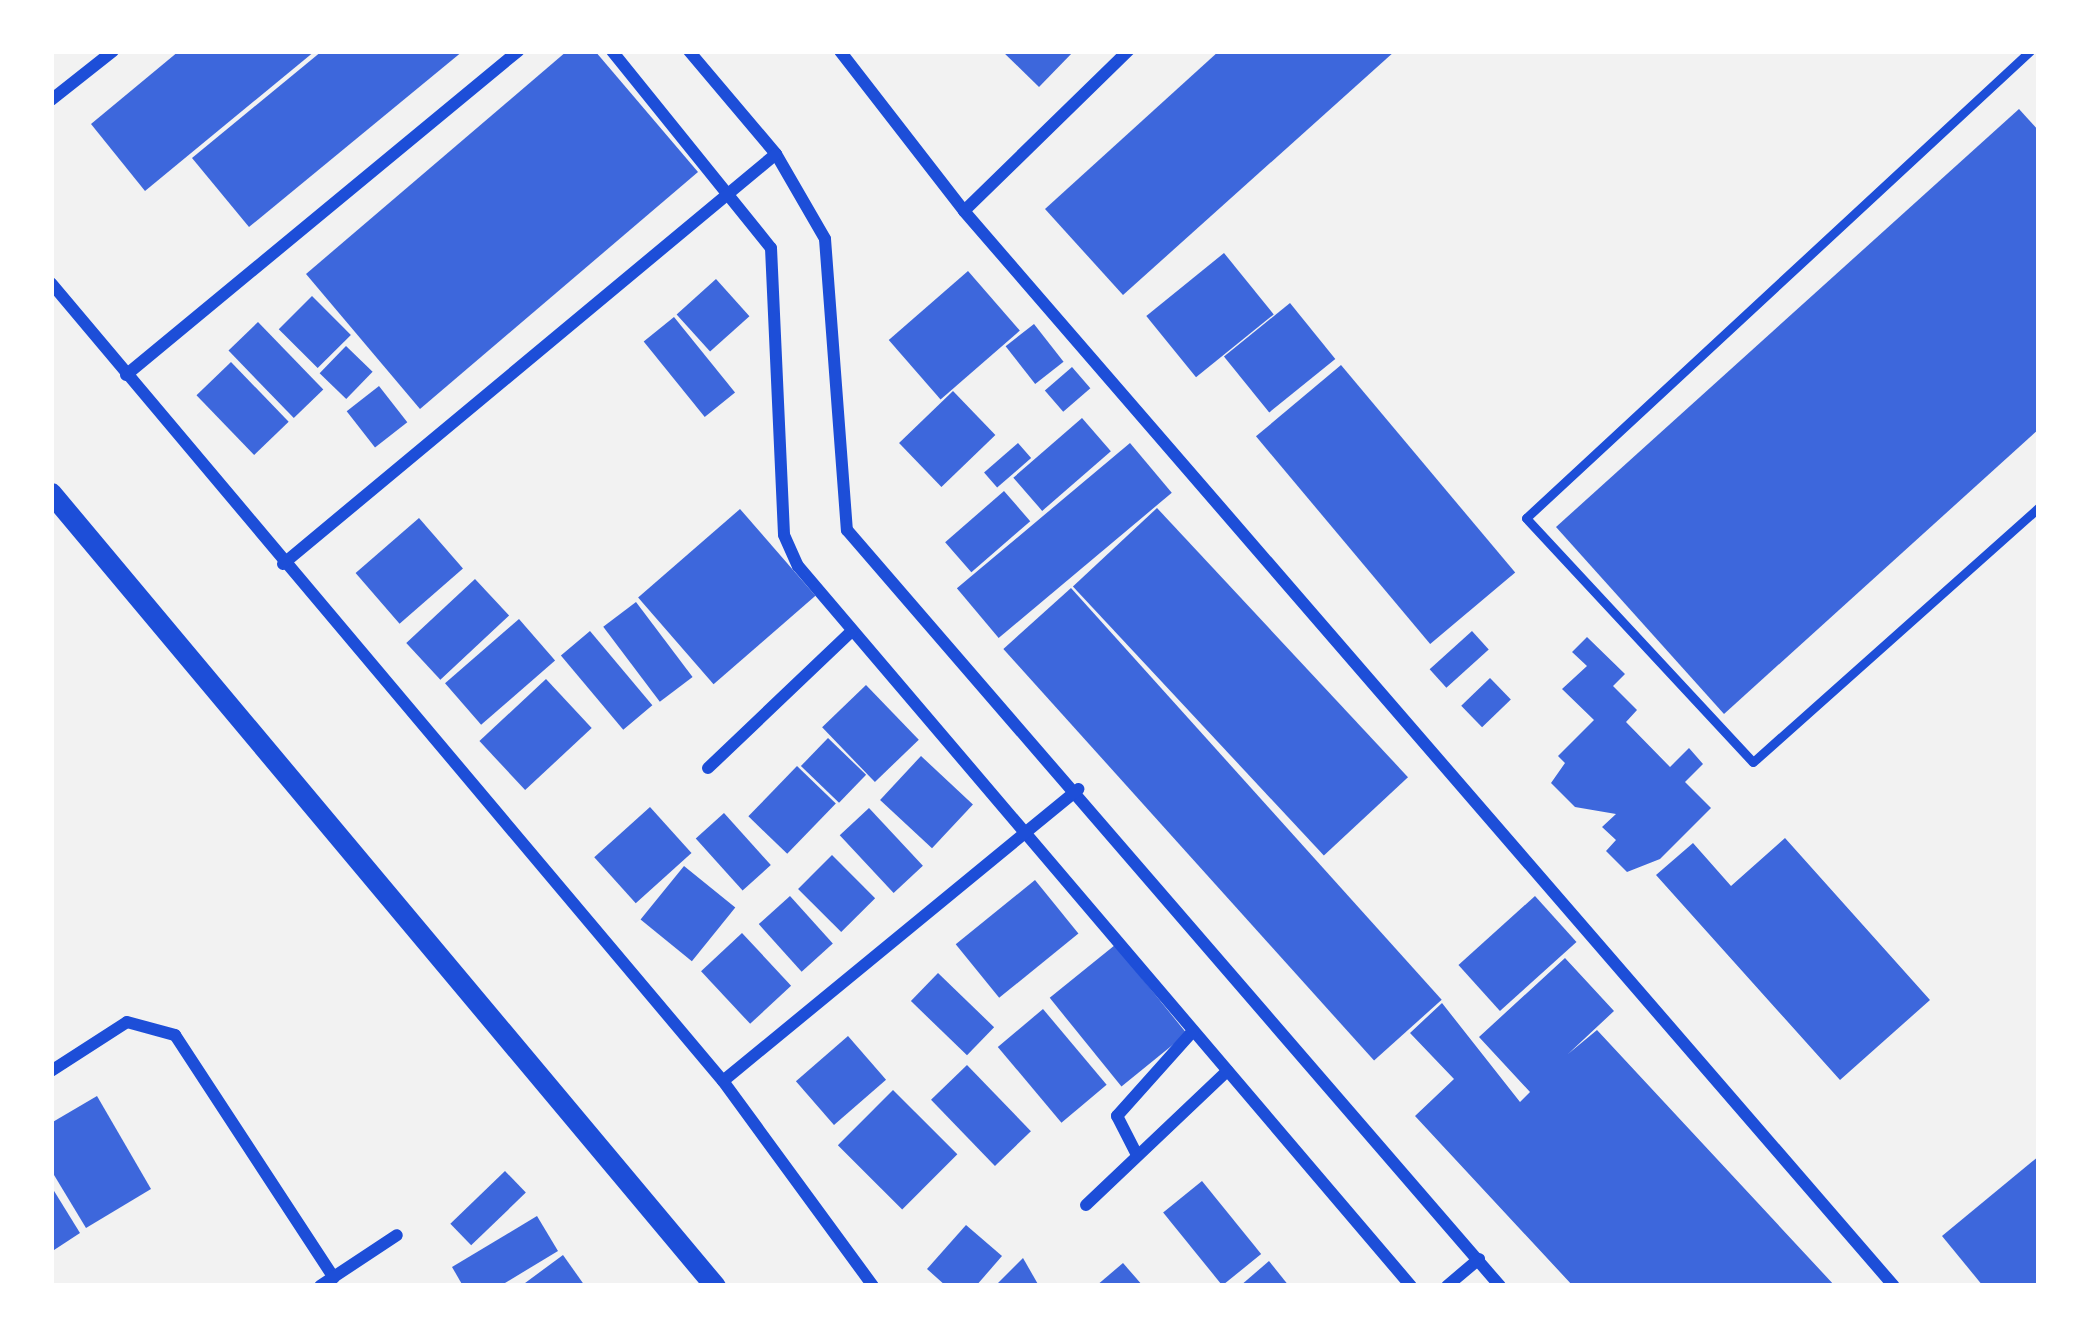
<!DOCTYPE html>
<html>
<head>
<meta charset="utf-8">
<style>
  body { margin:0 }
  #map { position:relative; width:2090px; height:1337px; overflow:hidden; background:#f2f2f2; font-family:"Open Sans",sans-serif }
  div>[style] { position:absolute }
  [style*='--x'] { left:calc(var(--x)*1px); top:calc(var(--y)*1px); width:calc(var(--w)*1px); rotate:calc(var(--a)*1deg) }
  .building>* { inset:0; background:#3d67dc; transform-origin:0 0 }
  .service>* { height:9px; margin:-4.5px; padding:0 4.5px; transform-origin:4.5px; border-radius:4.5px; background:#1d4ed8 }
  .minor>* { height:12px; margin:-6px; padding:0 6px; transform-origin:6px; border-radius:6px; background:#1d4ed8 }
  .tertiary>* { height:21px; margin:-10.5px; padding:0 10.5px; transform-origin:10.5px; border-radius:10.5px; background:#1d4ed8 }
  span { translate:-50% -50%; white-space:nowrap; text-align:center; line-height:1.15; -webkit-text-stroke:12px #fff; paint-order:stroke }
  .frame { position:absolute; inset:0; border:54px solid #fff; pointer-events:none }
</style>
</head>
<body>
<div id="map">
  <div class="building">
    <div style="clip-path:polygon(179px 51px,315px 51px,145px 191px,91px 124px)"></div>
    <div style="clip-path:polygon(322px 51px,463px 51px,249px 227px,192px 158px)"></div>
    <div style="clip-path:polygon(567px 51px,595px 51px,698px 172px,420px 409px,306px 274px)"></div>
    <div style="clip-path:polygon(1002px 51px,1074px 51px,1039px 87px)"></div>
    <div style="clip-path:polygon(1219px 51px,1395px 51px,1123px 295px,1045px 209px)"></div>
    <div style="clip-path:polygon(2019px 109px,2039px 131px,2039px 429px,1724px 714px,1556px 527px)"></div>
    <div style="left:1224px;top:253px;width:79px;height:100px;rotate:51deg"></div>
    <div style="left:968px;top:271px;width:79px;height:105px;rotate:49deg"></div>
    <div style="left:716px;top:279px;width:50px;height:53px;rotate:48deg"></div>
    <div style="left:312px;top:296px;width:55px;height:47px;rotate:45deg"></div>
    <div style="left:1290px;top:303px;width:72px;height:85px;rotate:51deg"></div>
    <div style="left:674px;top:317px;width:97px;height:39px;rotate:51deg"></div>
    <div style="left:258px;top:322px;width:94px;height:41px;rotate:46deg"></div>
    <div style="left:1034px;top:324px;width:48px;height:36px;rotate:52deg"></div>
    <div style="left:346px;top:346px;width:37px;height:38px;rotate:44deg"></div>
    <div style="left:231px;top:362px;width:83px;height:48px;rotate:46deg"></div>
    <div style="left:1341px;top:365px;width:271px;height:111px;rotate:50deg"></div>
    <div style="left:1072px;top:367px;width:28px;height:36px;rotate:49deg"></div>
    <div style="left:379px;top:386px;width:46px;height:41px;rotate:52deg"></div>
    <div style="left:953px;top:391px;width:61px;height:75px;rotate:46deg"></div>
    <div style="left:1082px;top:418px;width:44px;height:91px;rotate:49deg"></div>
    <div style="left:1018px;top:443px;width:20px;height:45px;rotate:49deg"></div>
    <div style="left:1130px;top:443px;width:65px;height:226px;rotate:50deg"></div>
    <div style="left:1004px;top:491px;width:40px;height:78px;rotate:49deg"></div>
    <div style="left:1157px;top:508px;width:368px;height:115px;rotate:47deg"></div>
    <div style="left:740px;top:509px;width:115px;height:135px;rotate:49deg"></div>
    <div style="left:419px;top:518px;width:67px;height:84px;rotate:49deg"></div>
    <div style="left:475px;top:579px;width:50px;height:94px;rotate:47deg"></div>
    <div style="left:1071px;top:588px;width:554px;height:91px;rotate:48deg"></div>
    <div style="left:636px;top:602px;width:94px;height:41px;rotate:53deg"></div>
    <div style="left:519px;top:619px;width:55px;height:98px;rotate:49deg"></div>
    <div style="left:590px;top:631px;width:97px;height:38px;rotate:50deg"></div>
    <div style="left:1472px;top:631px;width:25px;height:57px;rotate:48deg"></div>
    <div style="clip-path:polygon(1587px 637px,1625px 674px,1613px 686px,1637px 710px,1626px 722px,1670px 767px,1689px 748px,1703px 764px,1685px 782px,1711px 808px,1660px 859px,1627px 872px,1606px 851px,1616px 840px,1602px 827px,1616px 814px,1575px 807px,1551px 783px,1565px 763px,1558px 756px,1594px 720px,1562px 689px,1587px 666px,1572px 652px)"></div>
    <div style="left:1490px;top:678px;width:30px;height:40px;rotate:46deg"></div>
    <div style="left:546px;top:679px;width:67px;height:91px;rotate:47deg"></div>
    <div style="left:866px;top:685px;width:76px;height:61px;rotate:46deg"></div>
    <div style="left:828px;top:738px;width:53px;height:39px;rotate:44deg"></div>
    <div style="left:921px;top:756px;width:71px;height:60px;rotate:43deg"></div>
    <div style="left:797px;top:766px;width:54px;height:70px;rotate:44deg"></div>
    <div style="left:650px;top:807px;width:62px;height:75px;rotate:48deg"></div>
    <div style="left:869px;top:808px;width:79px;height:40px;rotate:47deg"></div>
    <div style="left:724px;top:813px;width:70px;height:38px;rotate:48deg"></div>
    <div style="clip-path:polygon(1785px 838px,1930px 1000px,1840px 1080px,1656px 875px,1693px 843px,1731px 886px)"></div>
    <div style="left:832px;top:855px;width:61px;height:48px;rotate:45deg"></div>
    <div style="left:684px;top:866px;width:66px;height:69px;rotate:39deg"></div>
    <div style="left:1035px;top:880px;width:69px;height:102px;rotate:51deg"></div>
    <div style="left:790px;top:896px;width:64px;height:42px;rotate:48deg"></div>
    <div style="left:1535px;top:896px;width:62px;height:103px;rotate:48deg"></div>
    <div style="left:742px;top:933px;width:72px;height:56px;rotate:47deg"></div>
    <div style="left:1115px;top:945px;width:114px;height:84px;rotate:51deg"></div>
    <div style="clip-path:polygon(1565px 958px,1614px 1011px,1568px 1054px,1597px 1030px,1835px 1286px,1573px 1286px,1415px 1116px,1454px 1079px,1410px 1033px,1442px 1003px,1520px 1102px,1530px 1092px,1479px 1037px)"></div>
    <div style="left:938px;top:973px;width:78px;height:39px;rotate:44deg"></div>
    <div style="left:1043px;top:1009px;width:99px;height:59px;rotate:50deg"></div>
    <div style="left:848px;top:1036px;width:58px;height:69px;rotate:49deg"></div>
    <div style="left:967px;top:1065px;width:92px;height:50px;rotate:46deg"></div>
    <div style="left:893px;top:1090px;width:91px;height:78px;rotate:45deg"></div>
    <div style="clip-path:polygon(97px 1096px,151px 1189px,86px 1228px,51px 1170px,51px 1123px)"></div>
    <div style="clip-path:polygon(2039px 1156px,2039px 1286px,1983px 1286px,1942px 1236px)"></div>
    <div style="left:505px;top:1171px;width:30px;height:76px;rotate:46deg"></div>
    <div style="left:1202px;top:1181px;width:94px;height:50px;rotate:51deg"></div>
    <div style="clip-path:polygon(51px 1186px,80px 1233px,51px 1252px)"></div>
    <div style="clip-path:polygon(537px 1216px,558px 1251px,500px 1286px,463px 1286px,452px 1267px)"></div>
    <div style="clip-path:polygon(966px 1225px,1002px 1256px,976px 1286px,946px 1286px,927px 1269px)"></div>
    <div style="clip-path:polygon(563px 1255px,585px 1286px,521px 1286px)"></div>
    <div style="clip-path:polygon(1023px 1258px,1039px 1286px,995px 1286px)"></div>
    <div style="clip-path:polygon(1269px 1261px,1289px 1286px,1240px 1286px)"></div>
    <div style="clip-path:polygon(1123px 1263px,1143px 1286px,1096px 1286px)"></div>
  </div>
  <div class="service">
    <div style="--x:2030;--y:51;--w:687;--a:137.18"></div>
    <div style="--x:1526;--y:518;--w:333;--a:47.1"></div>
    <div style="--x:1753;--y:762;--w:383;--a:-41.7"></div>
  </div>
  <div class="minor">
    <div style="--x:612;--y:51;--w:253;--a:51.1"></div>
    <div style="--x:771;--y:248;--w:287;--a:87.4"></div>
    <div style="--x:784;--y:535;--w:34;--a:66"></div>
    <div style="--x:798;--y:566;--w:946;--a:49.59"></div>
    <div style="--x:689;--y:51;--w:135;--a:49.8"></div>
    <div style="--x:776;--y:154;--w:98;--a:60"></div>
    <div style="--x:825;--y:239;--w:292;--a:85.7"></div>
    <div style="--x:847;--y:530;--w:999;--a:49.18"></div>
    <div style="--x:840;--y:51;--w:202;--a:52.2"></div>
    <div style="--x:964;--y:211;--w:1421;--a:49.14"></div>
    <div style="--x:51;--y:100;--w:79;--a:-38.3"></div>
    <div style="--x:964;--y:211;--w:229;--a:-44.3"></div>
    <div style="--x:51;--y:283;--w:1043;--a:49.9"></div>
    <div style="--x:723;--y:1081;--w:254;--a:53.8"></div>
    <div style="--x:126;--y:375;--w:509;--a:-39.57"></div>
    <div style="--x:283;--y:564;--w:641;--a:-39.75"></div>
    <div style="--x:708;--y:768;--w:199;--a:-43.6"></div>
    <div style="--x:51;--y:1071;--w:90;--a:-32.8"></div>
    <div style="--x:127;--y:1022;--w:50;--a:15.2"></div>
    <div style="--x:175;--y:1035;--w:290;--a:56.8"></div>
    <div style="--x:723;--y:1081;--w:460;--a:-39.4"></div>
    <div style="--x:1137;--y:1155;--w:44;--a:-117.1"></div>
    <div style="--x:1117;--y:1116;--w:114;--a:-48.2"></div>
    <div style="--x:1086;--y:1205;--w:195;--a:-43.5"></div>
    <div style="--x:320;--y:1286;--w:92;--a:-33.5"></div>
    <div style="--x:1447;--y:1286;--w:42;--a:-40.2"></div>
  </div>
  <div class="tertiary">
    <div style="--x:51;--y:493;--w:1034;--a:50.06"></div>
  </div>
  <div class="frame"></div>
</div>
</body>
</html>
